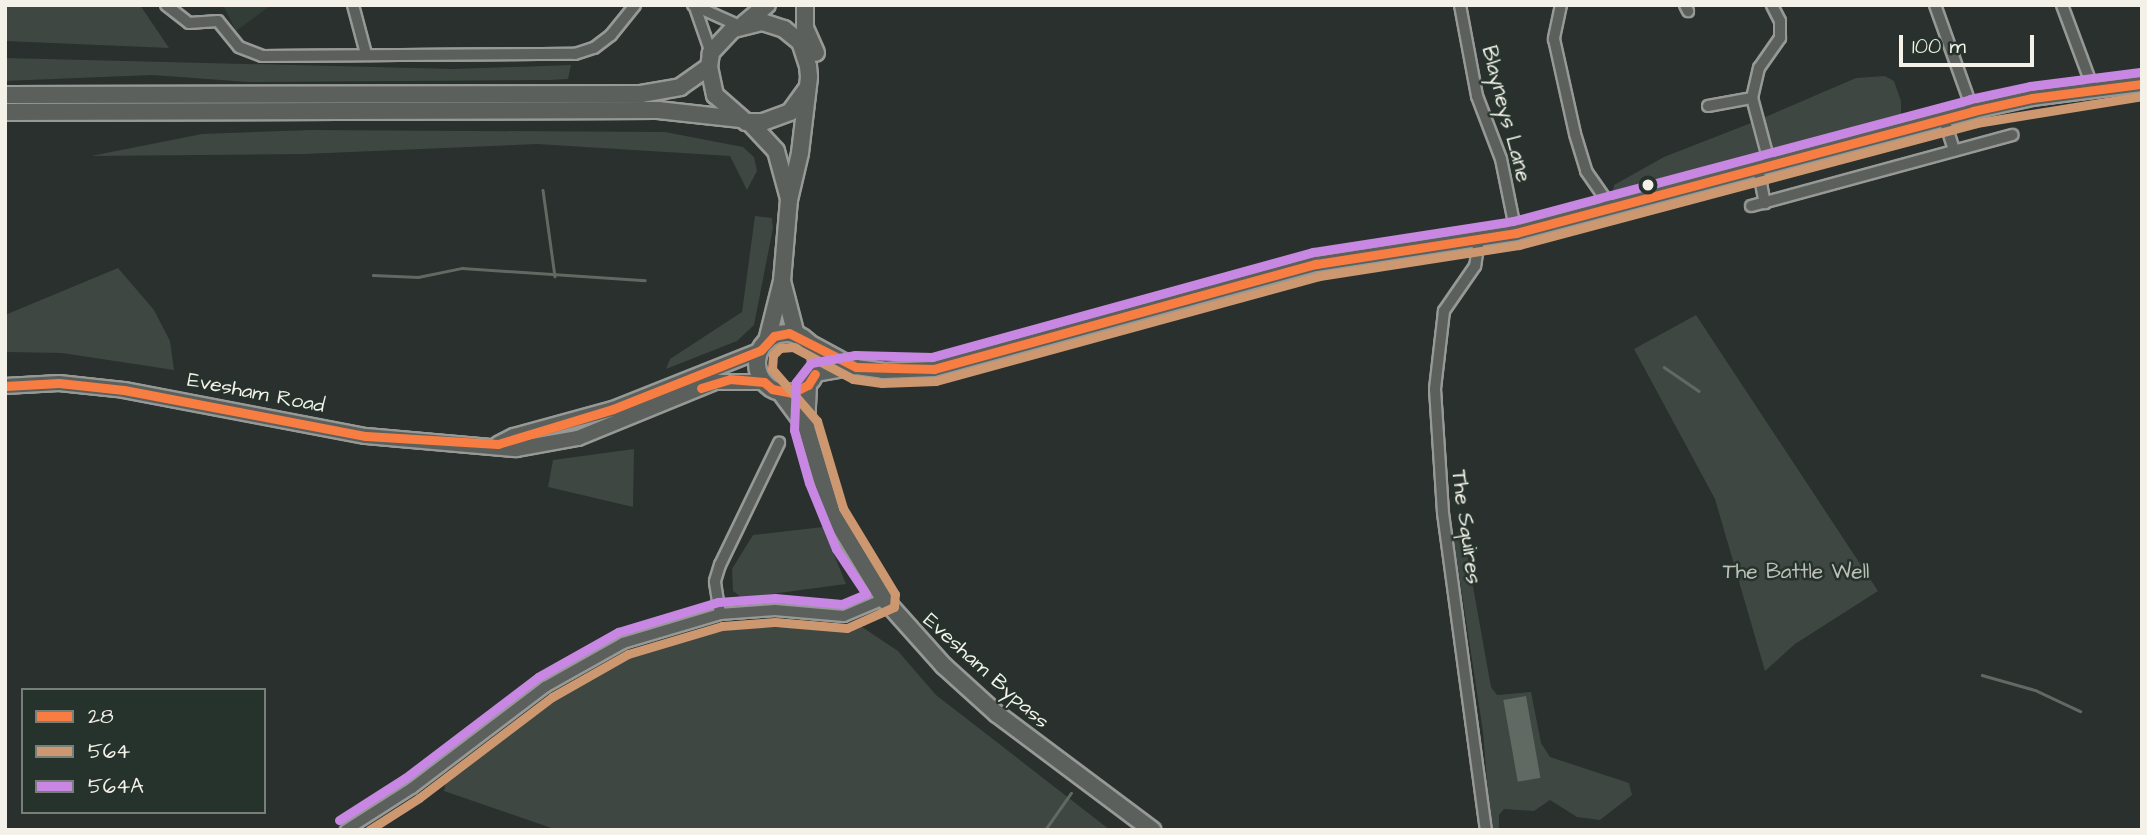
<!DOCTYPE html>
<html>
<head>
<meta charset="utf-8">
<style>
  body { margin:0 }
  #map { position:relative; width:2147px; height:835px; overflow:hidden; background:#29302d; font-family:"Architects Daughter",sans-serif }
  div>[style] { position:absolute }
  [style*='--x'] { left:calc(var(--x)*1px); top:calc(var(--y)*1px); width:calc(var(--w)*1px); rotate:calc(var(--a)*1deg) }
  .built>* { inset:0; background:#323d37 }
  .green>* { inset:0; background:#3e4742 }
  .water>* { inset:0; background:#616963; transform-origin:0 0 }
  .stream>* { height:2.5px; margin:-1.25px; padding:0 1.25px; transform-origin:1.25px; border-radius:1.25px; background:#616963 }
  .roads { filter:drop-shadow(2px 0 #969996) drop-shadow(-2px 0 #969996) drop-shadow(0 2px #969996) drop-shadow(0 -2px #969996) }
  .minor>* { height:10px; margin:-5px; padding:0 5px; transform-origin:5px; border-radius:5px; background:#5c605c }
  .major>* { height:14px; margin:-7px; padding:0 7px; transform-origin:7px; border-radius:7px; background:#5c605c }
  .highway>* { height:16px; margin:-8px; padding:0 8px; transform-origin:8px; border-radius:8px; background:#5c605c }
  .highway>.ring { margin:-8px; padding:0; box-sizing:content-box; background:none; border:16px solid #5c605c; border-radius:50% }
  .bus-1>* { height:9px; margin:-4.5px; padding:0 4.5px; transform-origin:4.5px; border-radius:4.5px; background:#f77d43 }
  .bus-2>* { height:9px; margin:-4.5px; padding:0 4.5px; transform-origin:4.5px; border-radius:4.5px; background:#cd976f }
  .bus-3>* { height:9px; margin:-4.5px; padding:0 4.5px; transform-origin:4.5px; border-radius:4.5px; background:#c787e3 }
  .dots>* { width:19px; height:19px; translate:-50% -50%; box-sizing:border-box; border:4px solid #26332d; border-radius:50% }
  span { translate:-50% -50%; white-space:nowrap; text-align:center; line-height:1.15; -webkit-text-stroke:5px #26332d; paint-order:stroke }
  .street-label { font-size:21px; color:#f4f1e8 }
  .park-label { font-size:21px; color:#bebfb7 }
  .frame { position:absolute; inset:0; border:7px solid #f4f1e8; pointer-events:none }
  .legend { position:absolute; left:21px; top:688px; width:245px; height:126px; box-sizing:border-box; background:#26332d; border:2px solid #787f78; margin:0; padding:9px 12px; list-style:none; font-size:21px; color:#f4f1e8 }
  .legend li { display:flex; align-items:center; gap:14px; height:35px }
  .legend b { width:35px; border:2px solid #787f78 }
  .scale { position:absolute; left:1899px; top:35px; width:135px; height:32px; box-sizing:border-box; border:4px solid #f4f1e8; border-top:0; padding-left:9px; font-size:21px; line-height:24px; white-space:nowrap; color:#f4f1e8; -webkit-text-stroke:5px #26332d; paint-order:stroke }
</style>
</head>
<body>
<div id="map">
  <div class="built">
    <div style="clip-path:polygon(223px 5px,271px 5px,236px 31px)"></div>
  </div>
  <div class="green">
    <div style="clip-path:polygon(5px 5px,140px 5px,169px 48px,5px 41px)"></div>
    <div style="clip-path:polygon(5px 58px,454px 69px,571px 65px,568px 79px,549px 80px,248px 82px,152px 75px,5px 81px)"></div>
    <div style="clip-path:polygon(1885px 76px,1894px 81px,1901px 101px,1901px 117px,1895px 123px,1773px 158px,1763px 118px,1856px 78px)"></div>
    <div style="clip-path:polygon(1751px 123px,1761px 160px,1627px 196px,1613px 191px,1614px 185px,1664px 157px)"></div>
    <div style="clip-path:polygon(310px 130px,665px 132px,743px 147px,754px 157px,757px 171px,747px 190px,730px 156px,537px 144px,304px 154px,91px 156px,202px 134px)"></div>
    <div style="clip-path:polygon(755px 216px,772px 218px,773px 228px,754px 325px,737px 341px,666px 369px,670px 359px,742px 312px)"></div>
    <div style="clip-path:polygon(118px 268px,154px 310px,170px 341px,174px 370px,62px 353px,5px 352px,5px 315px)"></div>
    <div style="clip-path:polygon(1696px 315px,1878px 591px,1795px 644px,1765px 671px,1715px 499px,1634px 349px)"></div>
    <div style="clip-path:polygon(634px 449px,633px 507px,548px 487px,553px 460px)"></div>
    <div style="clip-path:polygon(823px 527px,846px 584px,742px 598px,733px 591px,732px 569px,753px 535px)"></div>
    <div style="clip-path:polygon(1463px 531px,1491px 687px,1497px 695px,1531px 692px,1541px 743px,1550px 757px,1629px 783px,1632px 795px,1600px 820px,1577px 817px,1550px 800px,1534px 811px,1504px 809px,1499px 815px,1499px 830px,1491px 830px,1483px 732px,1454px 542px,1458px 532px)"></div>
    <div style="clip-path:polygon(859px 625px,898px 651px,936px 695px,1110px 830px,557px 830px,444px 791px,448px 772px,545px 699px,617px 657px,719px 629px)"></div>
  </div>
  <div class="water">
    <div style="left:1526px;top:696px;width:83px;height:23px;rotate:80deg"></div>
  </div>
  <div class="stream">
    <div style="--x:543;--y:190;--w:87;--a:82.1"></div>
    <div style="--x:373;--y:275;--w:45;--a:2.5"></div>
    <div style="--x:418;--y:277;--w:45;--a:-11.6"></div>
    <div style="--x:462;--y:268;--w:183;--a:3.8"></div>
    <div style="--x:1664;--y:367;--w:42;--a:34.4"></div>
    <div style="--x:1982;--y:675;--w:55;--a:15.8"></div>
    <div style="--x:2035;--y:690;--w:50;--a:25"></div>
    <div style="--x:1045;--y:830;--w:45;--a:-54.9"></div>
  </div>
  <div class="roads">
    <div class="minor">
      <div style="--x:166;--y:5;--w:29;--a:38"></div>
      <div style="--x:189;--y:23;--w:29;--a:-4"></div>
      <div style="--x:218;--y:21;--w:33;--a:51"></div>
      <div style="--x:239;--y:47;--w:25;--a:21"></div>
      <div style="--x:262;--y:56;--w:313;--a:-0.4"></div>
      <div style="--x:575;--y:54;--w:20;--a:-18"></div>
      <div style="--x:594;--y:48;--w:21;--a:-37"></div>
      <div style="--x:611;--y:35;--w:38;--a:-51"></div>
      <div style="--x:353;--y:5;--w:51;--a:75.1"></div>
      <div style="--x:693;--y:5;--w:51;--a:24.1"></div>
      <div style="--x:1460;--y:5;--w:93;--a:79.4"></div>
      <div style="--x:1477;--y:96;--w:67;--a:69.1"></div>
      <div style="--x:1501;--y:159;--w:76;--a:78.5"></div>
      <div style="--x:1561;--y:5;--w:35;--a:102"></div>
      <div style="--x:1554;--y:39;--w:97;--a:77.5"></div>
      <div style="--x:1575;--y:134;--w:39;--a:73"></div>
      <div style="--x:1586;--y:171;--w:44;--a:55.2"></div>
      <div style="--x:1685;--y:5;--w:7;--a:63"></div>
      <div style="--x:1935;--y:5;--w:113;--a:70.3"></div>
      <div style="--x:2062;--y:5;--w:92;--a:69.6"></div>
      <div style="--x:695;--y:7;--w:49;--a:70.8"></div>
      <div style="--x:1708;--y:106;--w:45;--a:-10.3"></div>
      <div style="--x:1944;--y:119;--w:33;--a:72"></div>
      <div style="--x:1770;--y:165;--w:69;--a:-105"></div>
      <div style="--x:1752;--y:98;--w:31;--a:-77"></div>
      <div style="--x:1759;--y:68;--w:37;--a:-55"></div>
      <div style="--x:1780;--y:38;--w:17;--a:-90"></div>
      <div style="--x:1780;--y:21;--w:18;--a:-117"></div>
      <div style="--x:1758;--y:168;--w:36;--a:79"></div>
      <div style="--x:1751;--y:206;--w:271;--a:-15.2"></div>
      <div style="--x:1479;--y:239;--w:27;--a:98"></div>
      <div style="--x:1475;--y:266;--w:55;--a:124.6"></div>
      <div style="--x:1444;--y:311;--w:79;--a:96.6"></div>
      <div style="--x:1435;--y:389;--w:124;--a:86.3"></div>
      <div style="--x:1443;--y:513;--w:320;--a:82.3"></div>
      <div style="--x:720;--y:614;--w:33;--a:-99"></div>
      <div style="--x:715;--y:581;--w:17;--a:-73"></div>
      <div style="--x:720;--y:565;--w:136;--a:-64.2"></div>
      <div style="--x:346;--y:830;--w:78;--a:-32.5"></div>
      <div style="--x:412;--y:788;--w:167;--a:-37.2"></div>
      <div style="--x:545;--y:687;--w:90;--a:-29.4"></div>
      <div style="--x:623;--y:643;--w:101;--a:-16.6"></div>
      <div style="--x:720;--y:614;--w:55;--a:-4.2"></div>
      <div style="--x:775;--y:610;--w:69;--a:5"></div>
      <div style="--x:844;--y:616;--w:43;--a:-23"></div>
    </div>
    <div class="major">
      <div style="--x:807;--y:341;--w:55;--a:28.4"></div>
      <div style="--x:815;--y:374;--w:42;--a:-9.7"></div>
      <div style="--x:856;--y:367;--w:27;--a:8"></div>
      <div style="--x:883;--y:371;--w:51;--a:-2.2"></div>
      <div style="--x:934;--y:369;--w:396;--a:-15.4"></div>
      <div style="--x:1316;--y:264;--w:202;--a:-8.8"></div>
      <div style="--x:1516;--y:233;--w:473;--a:-14.9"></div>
      <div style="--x:1973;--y:111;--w:60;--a:-12.4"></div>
      <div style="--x:2032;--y:98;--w:111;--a:-7.3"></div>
      <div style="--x:5;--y:386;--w:54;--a:-3.2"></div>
      <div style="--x:59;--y:383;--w:65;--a:6.1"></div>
      <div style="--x:124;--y:390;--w:246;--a:10.8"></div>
      <div style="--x:366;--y:436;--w:151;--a:5"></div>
      <div style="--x:516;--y:449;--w:63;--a:-10.1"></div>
      <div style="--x:578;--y:438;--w:148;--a:-22.2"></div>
      <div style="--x:715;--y:382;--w:49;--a:0"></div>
      <div style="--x:498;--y:444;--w:18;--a:-27"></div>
      <div style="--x:514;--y:436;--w:103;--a:-15.3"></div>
      <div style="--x:613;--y:409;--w:159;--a:-21.7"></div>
    </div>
    <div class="highway">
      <div style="--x:805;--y:5;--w:23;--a:90"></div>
      <div style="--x:805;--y:28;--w:27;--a:66"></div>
      <div style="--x:744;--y:24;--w:30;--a:-40"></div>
      <div style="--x:5;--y:95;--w:636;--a:-0.09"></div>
      <div style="--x:641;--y:94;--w:40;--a:-10"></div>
      <div style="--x:680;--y:87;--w:35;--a:-35"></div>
      <div style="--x:5;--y:112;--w:653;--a:-0.18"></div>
      <div style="--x:658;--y:110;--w:81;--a:6.3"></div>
      <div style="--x:750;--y:123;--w:38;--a:47"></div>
      <div style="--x:776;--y:151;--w:50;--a:74.8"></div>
      <div style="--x:782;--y:281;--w:56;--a:75.5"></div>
      <div class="ring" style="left:757px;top:333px;width:44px;height:44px"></div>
      <div style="--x:767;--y:341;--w:62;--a:-76"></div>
      <div style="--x:782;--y:281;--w:81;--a:-85.1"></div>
      <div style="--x:789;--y:200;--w:48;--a:-76.8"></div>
      <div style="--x:800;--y:153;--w:77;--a:-83.2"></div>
      <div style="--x:809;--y:77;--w:11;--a:-95"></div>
      <div style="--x:808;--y:66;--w:25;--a:-108"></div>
      <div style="--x:800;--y:42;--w:21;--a:-141"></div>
      <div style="--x:784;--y:29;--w:23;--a:-162"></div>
      <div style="--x:762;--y:22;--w:30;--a:166"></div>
      <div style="--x:733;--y:29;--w:33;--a:133"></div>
      <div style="--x:711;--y:53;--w:14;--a:98"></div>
      <div style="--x:709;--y:67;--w:29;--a:78"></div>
      <div style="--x:715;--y:95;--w:41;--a:41.1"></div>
      <div style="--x:746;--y:122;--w:17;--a:0"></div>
      <div style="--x:763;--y:122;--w:29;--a:-20"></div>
      <div style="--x:790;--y:112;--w:29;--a:-54"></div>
      <div style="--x:808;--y:385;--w:42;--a:92.7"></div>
      <div style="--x:806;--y:427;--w:90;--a:73.2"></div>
      <div style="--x:832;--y:513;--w:100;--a:58.8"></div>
      <div style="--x:884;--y:599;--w:90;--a:48.2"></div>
      <div style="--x:944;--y:666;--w:72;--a:42.2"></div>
      <div style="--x:997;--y:714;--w:194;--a:36.8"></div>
      <div style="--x:781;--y:393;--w:42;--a:53.7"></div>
    </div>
  </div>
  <div class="bus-1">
    <div style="--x:761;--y:350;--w:19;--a:-47"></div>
    <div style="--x:774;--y:336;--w:15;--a:-11"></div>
    <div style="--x:789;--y:333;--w:75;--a:26.9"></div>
    <div style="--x:856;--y:367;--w:78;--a:1.5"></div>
    <div style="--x:934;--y:369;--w:396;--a:-15.4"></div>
    <div style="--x:1316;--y:264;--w:202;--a:-8.8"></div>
    <div style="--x:1516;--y:233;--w:473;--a:-14.9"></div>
    <div style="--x:1973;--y:111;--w:60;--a:-12.4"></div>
    <div style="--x:2032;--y:98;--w:111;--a:-7.3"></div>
    <div style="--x:764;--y:382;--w:11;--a:41"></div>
    <div style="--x:772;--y:389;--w:20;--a:11"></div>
    <div style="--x:792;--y:393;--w:18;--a:-27"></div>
    <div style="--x:808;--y:385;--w:13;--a:-58"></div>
    <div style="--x:5;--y:386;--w:54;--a:-3.2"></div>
    <div style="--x:59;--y:383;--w:65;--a:6.1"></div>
    <div style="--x:124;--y:390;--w:246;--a:10.8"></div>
    <div style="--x:366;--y:436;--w:132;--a:3.5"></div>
    <div style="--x:498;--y:444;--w:120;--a:-16.9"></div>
    <div style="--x:613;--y:409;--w:159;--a:-21.7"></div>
    <div style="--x:701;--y:388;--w:30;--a:-17"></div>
    <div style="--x:730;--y:379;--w:34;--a:5"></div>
  </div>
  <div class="bus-2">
    <div style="--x:369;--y:830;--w:59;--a:-32.6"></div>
    <div style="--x:419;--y:798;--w:167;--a:-37.2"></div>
    <div style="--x:552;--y:697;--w:87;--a:-29.5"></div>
    <div style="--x:628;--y:654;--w:98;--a:-16.6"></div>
    <div style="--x:722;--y:626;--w:53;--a:-4.3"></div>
    <div style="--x:775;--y:622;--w:72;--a:4.8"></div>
    <div style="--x:847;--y:628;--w:51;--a:-24.1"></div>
    <div style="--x:894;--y:607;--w:13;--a:-86"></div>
    <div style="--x:895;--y:594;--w:100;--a:-121.2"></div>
    <div style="--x:843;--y:508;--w:91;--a:-106.6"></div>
    <div style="--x:817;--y:421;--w:69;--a:-130.9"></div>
    <div style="--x:772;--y:369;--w:14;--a:-86"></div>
    <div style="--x:773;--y:355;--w:10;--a:-45"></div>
    <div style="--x:780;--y:348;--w:13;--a:-4"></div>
    <div style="--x:793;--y:347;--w:68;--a:28.1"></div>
    <div style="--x:853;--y:379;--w:29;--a:8"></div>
    <div style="--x:882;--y:383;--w:54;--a:-2.1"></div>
    <div style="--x:936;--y:381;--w:397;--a:-15.3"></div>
    <div style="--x:1319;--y:276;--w:202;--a:-8.8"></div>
    <div style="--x:1519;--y:245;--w:473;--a:-14.9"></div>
    <div style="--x:1976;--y:123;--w:168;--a:-9.2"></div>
  </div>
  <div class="bus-3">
    <div style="--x:339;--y:820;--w:78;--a:-32.5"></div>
    <div style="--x:405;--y:778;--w:167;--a:-37.2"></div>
    <div style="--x:538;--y:677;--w:92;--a:-29.4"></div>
    <div style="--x:618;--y:632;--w:104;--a:-16.7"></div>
    <div style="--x:718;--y:602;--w:57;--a:-4"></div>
    <div style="--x:775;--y:598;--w:67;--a:5.1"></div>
    <div style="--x:842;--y:604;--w:26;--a:-23"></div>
    <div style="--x:866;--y:594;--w:54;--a:-123.7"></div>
    <div style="--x:836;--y:549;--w:71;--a:-112.2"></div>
    <div style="--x:809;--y:483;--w:55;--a:-105.8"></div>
    <div style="--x:794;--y:430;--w:48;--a:-87.6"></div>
    <div style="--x:796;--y:382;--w:24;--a:-52"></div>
    <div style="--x:811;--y:363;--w:45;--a:-10.3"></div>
    <div style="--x:855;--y:355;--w:77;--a:1.5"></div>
    <div style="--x:932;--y:357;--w:395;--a:-15.4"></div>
    <div style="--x:1313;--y:252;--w:202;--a:-8.8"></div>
    <div style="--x:1513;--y:221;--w:473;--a:-14.9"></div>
    <div style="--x:1970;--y:99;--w:61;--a:-12.2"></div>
    <div style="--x:2030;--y:86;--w:111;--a:-7.3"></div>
  </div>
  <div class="dots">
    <div style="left:1648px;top:185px;background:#f4f1e8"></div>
  </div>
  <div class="street-label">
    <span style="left:1506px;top:114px;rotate:75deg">Blayneys Lane</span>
    <span style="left:256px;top:393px;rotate:11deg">Evesham Road</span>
    <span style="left:1466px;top:527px;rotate:82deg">The Squires</span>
    <span style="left:986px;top:671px;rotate:42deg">Evesham Bypass</span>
  </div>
  <div class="park-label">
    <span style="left:1796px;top:572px">The Battle Well</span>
  </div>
  <div class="frame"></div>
  <ul class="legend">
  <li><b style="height:9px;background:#f77d43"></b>28</li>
  <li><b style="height:9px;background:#cd976f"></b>564</li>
  <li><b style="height:9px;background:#c787e3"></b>564A</li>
  </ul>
  <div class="scale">100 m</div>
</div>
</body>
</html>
